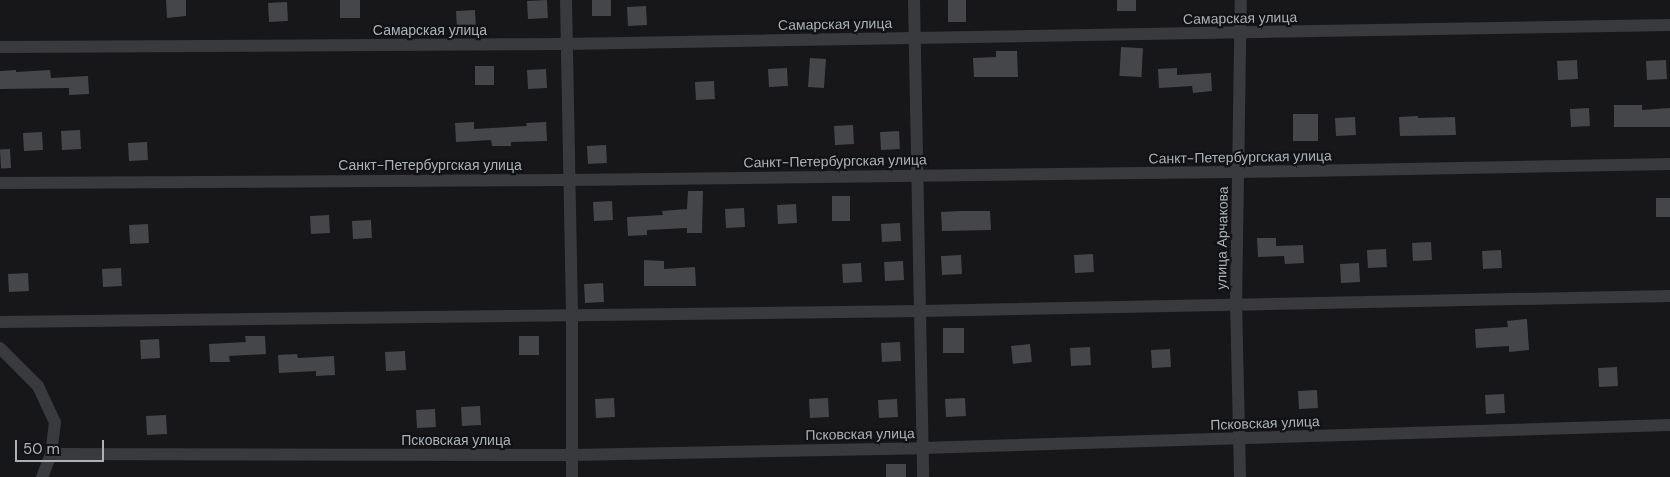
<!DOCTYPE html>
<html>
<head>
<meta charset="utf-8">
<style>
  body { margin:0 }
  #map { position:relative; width:1670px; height:477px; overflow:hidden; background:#171719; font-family:"DM Sans",sans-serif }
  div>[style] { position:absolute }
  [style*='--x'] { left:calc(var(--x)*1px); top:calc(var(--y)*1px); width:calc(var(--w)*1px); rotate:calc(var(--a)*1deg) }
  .building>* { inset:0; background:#444649; transform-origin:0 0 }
  .minor>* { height:12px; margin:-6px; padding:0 6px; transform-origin:6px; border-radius:6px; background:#383a3e }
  span { translate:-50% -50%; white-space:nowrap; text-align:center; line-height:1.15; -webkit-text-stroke:4.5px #121214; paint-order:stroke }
  .street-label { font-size:14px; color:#aab2b8 }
  .scale { position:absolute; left:15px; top:440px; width:89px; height:22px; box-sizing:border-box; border:2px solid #aab2b8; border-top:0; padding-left:6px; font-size:15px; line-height:18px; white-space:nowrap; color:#aab2b8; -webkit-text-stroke:4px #121214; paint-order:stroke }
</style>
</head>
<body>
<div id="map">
  <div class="building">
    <div style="clip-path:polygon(166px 0,186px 0,186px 16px,167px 18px)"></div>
    <div style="left:340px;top:0;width:20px;height:18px"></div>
    <div style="left:547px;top:0;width:18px;height:20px;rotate:87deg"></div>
    <div style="left:592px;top:0;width:19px;height:16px"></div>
    <div style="left:948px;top:0;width:18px;height:22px"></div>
    <div style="left:1117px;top:0;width:19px;height:11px"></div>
    <div style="left:287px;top:2px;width:19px;height:19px;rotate:87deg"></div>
    <div style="left:646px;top:6px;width:19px;height:19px;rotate:87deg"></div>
    <div style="left:475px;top:10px;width:19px;height:19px;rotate:87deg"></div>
    <div style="left:1121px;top:47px;width:22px;height:29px;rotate:3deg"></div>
    <div style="clip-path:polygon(996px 51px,1017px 51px,1018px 77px,974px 77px,973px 58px,996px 57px)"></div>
    <div style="left:810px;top:58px;width:16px;height:29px;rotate:4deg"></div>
    <div style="left:1577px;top:60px;width:19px;height:20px;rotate:87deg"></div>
    <div style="left:1666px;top:60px;width:19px;height:20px;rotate:87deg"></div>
    <div style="left:494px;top:66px;width:19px;height:19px;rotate:90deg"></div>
    <div style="left:787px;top:68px;width:18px;height:19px;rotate:87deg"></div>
    <div style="clip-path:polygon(1177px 68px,1177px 75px,1211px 73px,1212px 91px,1193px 93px,1192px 86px,1159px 88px,1158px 69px)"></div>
    <div style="left:546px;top:69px;width:19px;height:19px;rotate:87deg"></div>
    <div style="clip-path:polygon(16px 70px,16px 72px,50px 70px,51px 78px,88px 76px,89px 94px,69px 95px,69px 88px,0 89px,0 71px)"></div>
    <div style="left:714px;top:81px;width:18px;height:19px;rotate:87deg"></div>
    <div style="clip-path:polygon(1614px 105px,1642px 105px,1642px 110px,1670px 108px,1670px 127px,1614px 127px)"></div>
    <div style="left:1589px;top:108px;width:18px;height:19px;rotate:87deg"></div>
    <div style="left:1293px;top:114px;width:25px;height:27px"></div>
    <div style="clip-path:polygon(1418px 116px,1418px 118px,1455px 117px,1456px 135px,1400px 136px,1399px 117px)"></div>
    <div style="left:1355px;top:117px;width:18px;height:20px;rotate:87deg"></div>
    <div style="clip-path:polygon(474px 122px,474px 129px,527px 126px,526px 123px,546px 122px,547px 141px,511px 142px,511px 146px,492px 146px,491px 140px,456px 142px,455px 123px)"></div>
    <div style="left:853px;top:125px;width:19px;height:19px;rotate:87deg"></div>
    <div style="left:80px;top:130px;width:19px;height:19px;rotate:87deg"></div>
    <div style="left:899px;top:131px;width:18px;height:19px;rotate:87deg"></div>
    <div style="left:42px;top:132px;width:18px;height:19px;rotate:87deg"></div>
    <div style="left:147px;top:142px;width:18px;height:19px;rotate:87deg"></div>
    <div style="left:606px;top:145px;width:18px;height:19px;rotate:87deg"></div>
    <div style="left:10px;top:149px;width:19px;height:10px;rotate:87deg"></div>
    <div style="clip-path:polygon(688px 191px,703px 191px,702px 233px,687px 233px,687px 228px,647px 230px,647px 235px,628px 236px,627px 217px,663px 215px,662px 211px,687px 209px)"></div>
    <div style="left:832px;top:196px;width:18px;height:25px"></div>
    <div style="left:1670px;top:198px;width:19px;height:14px;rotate:90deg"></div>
    <div style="left:612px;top:201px;width:19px;height:19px;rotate:87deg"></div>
    <div style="left:796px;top:204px;width:19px;height:19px;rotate:87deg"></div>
    <div style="left:744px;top:208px;width:19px;height:19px;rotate:87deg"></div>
    <div style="clip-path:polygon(960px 211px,990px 211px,991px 230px,942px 231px,941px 212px)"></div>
    <div style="left:329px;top:215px;width:18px;height:19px;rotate:87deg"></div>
    <div style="left:371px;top:220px;width:18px;height:19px;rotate:87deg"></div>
    <div style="left:900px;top:223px;width:18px;height:19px;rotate:87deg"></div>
    <div style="left:148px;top:224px;width:19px;height:19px;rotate:87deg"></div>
    <div style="clip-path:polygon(1257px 238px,1276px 238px,1276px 246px,1303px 245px,1304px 263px,1285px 264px,1284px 256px,1258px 257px)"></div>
    <div style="left:1431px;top:242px;width:18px;height:19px;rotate:87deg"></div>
    <div style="left:1386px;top:249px;width:18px;height:19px;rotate:87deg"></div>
    <div style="left:1501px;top:250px;width:18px;height:19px;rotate:87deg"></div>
    <div style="left:1093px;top:254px;width:18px;height:19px;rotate:87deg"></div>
    <div style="left:961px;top:255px;width:19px;height:20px;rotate:87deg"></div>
    <div style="clip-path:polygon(644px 260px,664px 261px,664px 269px,695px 267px,696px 286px,644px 286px)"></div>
    <div style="left:903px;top:261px;width:19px;height:19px;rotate:87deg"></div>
    <div style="left:861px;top:263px;width:19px;height:19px;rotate:87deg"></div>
    <div style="left:1359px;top:263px;width:19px;height:19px;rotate:87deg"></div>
    <div style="left:121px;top:268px;width:18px;height:19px;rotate:87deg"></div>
    <div style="left:28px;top:273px;width:18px;height:20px;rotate:87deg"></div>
    <div style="left:603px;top:283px;width:19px;height:19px;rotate:87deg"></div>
    <div style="clip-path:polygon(1527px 319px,1529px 350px,1509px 352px,1509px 346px,1476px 348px,1475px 329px,1508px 327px,1507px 321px)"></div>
    <div style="left:943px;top:328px;width:21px;height:25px"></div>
    <div style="clip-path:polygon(245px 336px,265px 336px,266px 354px,229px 356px,230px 362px,210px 362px,209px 344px,246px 342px)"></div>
    <div style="left:519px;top:336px;width:20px;height:19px"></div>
    <div style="left:159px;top:339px;width:19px;height:19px;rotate:87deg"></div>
    <div style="left:900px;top:342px;width:19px;height:19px;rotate:87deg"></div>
    <div style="left:1030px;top:344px;width:18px;height:19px;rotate:84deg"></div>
    <div style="left:1090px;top:347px;width:18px;height:20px;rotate:87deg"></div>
    <div style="left:1170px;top:349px;width:18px;height:19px;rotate:87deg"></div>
    <div style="left:405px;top:351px;width:19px;height:20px;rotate:87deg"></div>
    <div style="clip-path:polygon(297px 354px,298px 358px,334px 356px,335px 375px,316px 376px,316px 371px,279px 373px,278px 355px)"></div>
    <div style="left:1617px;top:367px;width:19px;height:19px;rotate:87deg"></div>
    <div style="left:1317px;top:390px;width:18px;height:19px;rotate:87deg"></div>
    <div style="left:1504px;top:394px;width:19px;height:19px;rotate:87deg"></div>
    <div style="left:614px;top:398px;width:19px;height:19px;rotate:87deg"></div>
    <div style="left:828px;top:398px;width:19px;height:19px;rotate:87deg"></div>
    <div style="left:965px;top:398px;width:18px;height:20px;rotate:87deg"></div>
    <div style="left:897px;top:399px;width:18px;height:19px;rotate:87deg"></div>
    <div style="left:480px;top:406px;width:19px;height:19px;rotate:87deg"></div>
    <div style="left:435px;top:409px;width:18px;height:19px;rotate:87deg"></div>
    <div style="left:166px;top:415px;width:19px;height:20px;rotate:87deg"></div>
    <div style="left:906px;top:464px;width:13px;height:20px;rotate:90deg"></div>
  </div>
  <div class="minor">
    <div style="--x:566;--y:0;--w:316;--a:88.9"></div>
    <div style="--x:572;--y:316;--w:161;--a:90"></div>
    <div style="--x:914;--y:0;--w:477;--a:88.9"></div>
    <div style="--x:0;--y:47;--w:566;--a:-0.3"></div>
    <div style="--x:566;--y:44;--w:1104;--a:-0.99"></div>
    <div style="--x:0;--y:183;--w:570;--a:-0.3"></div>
    <div style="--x:570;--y:180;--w:734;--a:-0.7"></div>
    <div style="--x:1304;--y:171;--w:366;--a:-1.1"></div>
    <div style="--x:0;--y:322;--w:921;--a:-0.68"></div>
    <div style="--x:921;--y:311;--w:749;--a:-1.15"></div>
    <div style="--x:0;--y:348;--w:54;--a:45"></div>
    <div style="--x:38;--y:386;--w:40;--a:65"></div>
    <div style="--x:55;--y:422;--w:32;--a:97"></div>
    <div style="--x:51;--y:454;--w:25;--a:111"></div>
    <div style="--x:51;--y:454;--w:520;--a:0.11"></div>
    <div style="--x:571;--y:455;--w:351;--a:-1.1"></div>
    <div style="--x:922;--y:448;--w:748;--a:-1.76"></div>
    <div style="--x:1240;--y:477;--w:173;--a:-91.3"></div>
    <div style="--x:1236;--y:304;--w:304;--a:-89.1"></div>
  </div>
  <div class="street-label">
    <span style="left:1240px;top:18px;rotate:-1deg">Самарская улица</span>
    <span style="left:835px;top:24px;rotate:-1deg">Самарская улица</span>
    <span style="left:430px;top:30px">Самарская улица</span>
    <span style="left:1240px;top:157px;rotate:-1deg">Санкт-Петербургская улица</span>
    <span style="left:835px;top:161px;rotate:-1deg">Санкт-Петербургская улица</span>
    <span style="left:430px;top:165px">Санкт-Петербургская улица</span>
    <span style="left:1222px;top:238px;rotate:-89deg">улица Арчакова</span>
    <span style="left:1265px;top:423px;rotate:-2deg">Псковская улица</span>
    <span style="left:860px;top:434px;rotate:-1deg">Псковская улица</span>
    <span style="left:456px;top:440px">Псковская улица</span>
  </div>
  <div class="scale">50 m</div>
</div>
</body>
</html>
